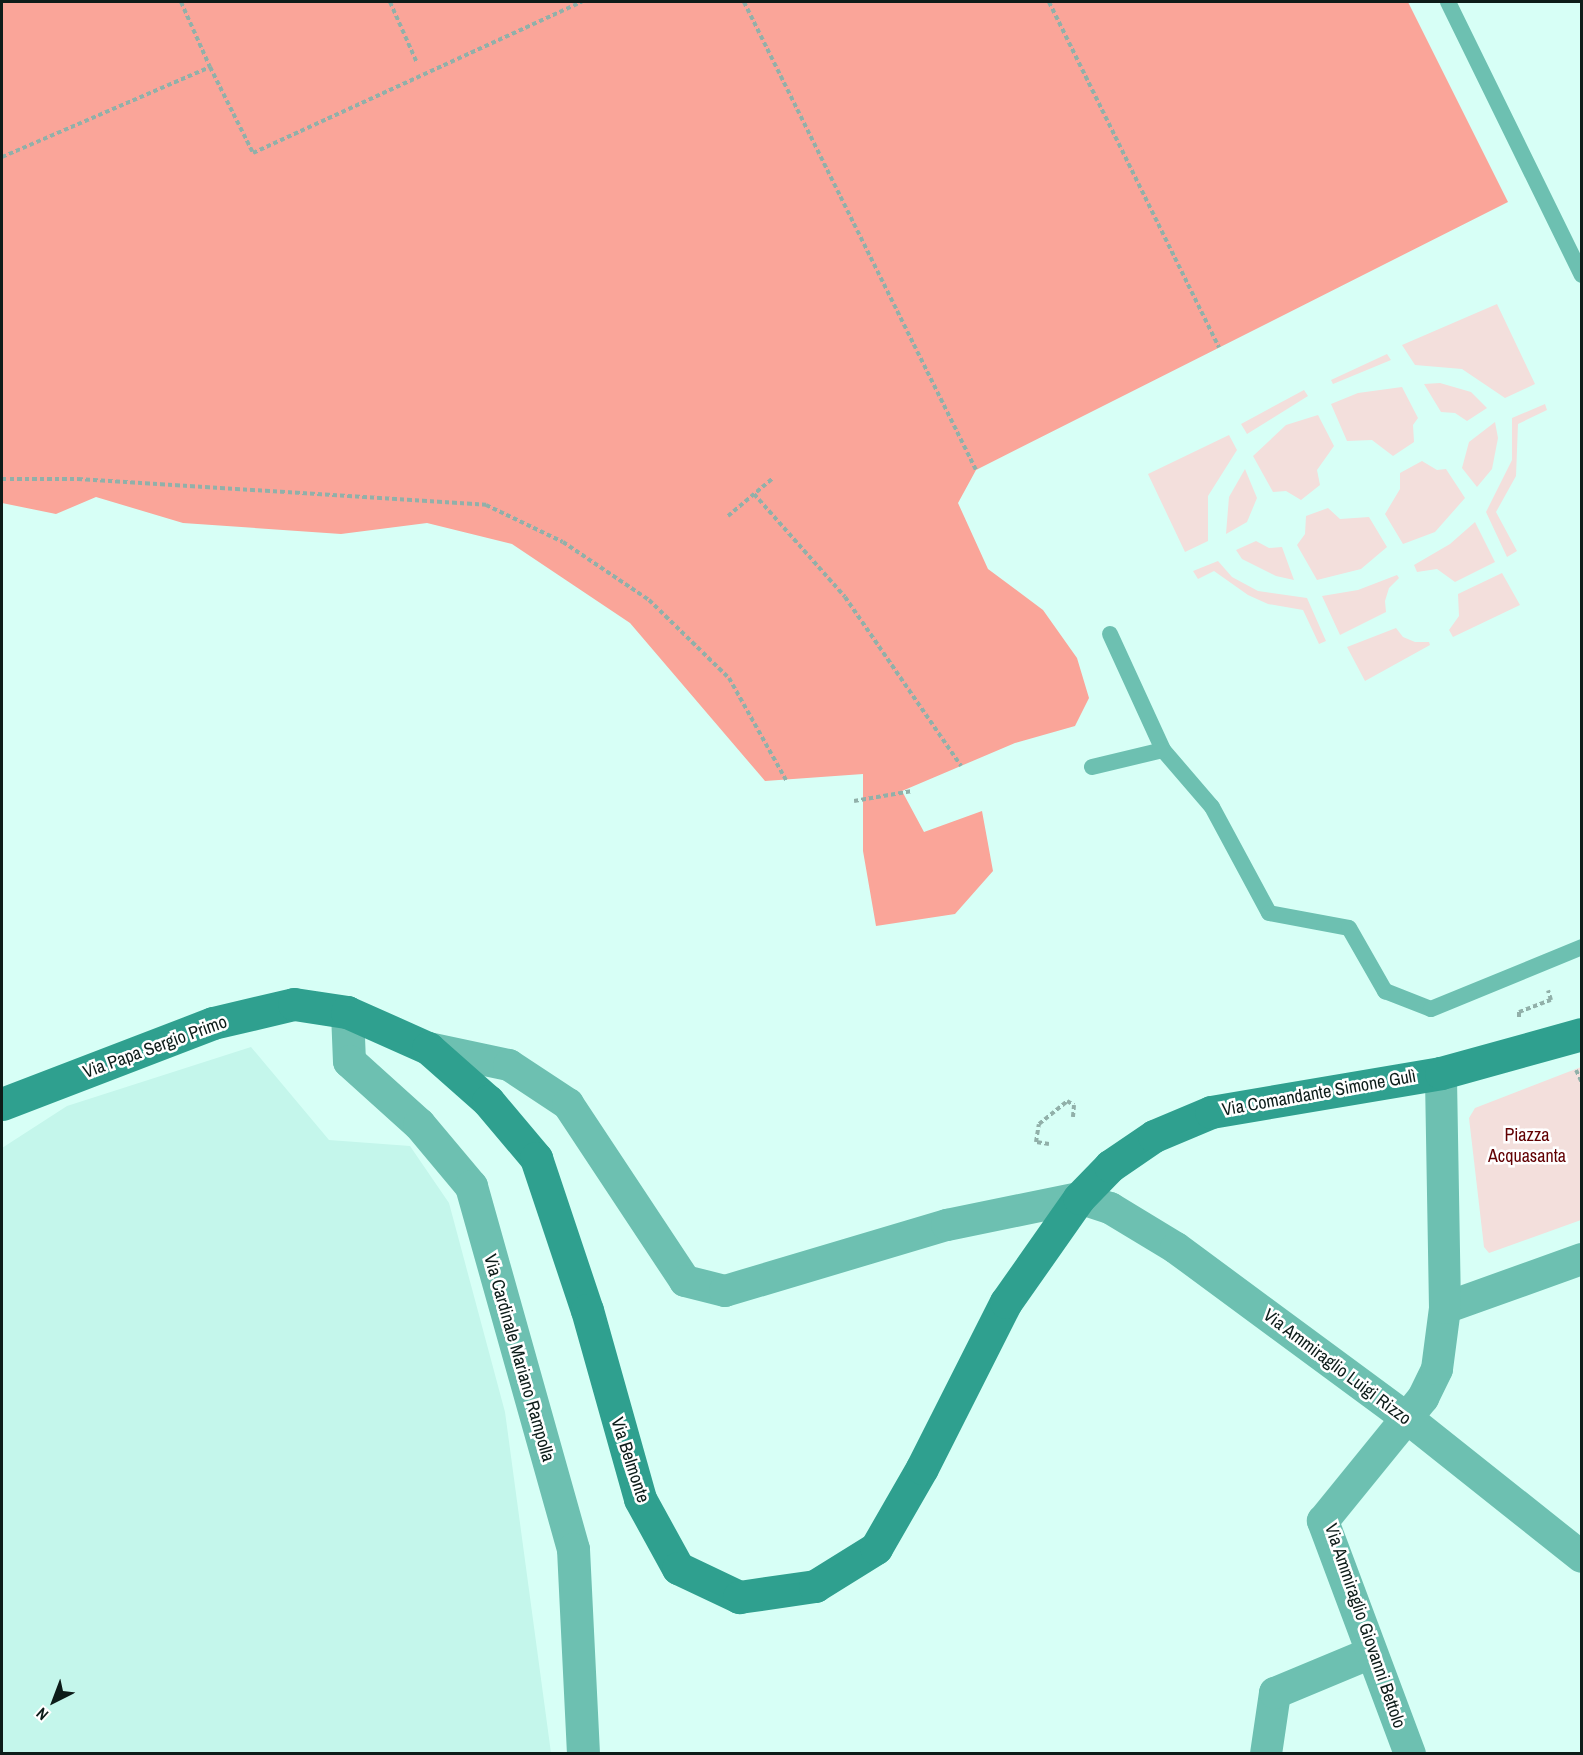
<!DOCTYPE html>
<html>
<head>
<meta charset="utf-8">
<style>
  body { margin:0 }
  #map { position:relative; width:1583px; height:1755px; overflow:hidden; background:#d7fff6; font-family:"Archivo Narrow",sans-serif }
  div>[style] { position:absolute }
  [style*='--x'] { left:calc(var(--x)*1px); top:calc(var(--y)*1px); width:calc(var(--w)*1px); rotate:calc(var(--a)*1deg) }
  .built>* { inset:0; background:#c4f6eb }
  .green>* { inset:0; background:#f3dfdc }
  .water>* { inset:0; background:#faa599 }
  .path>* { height:4px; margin-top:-2px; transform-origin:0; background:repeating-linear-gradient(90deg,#91b0a9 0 4.5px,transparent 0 7.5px) }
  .service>* { height:16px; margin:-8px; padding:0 8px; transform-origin:8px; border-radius:8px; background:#6dc0b1 }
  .minor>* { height:32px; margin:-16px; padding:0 16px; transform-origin:16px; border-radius:16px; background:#6dc0b1 }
  .tertiary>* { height:33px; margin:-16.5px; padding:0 16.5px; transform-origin:16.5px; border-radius:16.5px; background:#6dc0b1 }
  .secondary>* { height:33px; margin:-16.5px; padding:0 16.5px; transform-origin:16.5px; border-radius:16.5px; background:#2fa08f }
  span { translate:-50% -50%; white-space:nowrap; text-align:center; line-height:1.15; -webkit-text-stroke:5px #fff; paint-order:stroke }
  .street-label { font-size:18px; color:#0d1c19 }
  .park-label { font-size:18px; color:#620103 }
  .frame { position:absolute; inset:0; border:3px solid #0d1c19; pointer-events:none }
  .north { position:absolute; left:24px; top:1671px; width:60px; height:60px; -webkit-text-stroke:4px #fff; paint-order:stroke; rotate:222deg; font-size:16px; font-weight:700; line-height:24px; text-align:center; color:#0d1c19 }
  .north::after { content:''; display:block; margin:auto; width:21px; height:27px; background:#0d1c19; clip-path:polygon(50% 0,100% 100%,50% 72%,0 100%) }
</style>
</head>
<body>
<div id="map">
  <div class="built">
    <div style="clip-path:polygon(251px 1047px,329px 1140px,410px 1146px,449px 1203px,505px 1412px,551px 1753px,2px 1753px,2px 1148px,67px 1106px)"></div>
  </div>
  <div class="green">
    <div style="clip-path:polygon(1497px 304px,1535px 384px,1505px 398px,1462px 369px,1415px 365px,1402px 345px)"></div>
    <div style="clip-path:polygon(1387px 354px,1391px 360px,1333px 384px,1331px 380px)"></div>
    <div style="clip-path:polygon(1440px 383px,1471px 392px,1487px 408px,1467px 421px,1455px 413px,1441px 412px,1424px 384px)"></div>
    <div style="clip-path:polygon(1402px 387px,1418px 418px,1413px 425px,1414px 442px,1393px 456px,1372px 440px,1347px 441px,1331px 404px,1358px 393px)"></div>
    <div style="clip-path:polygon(1304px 390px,1308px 396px,1247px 434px,1241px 424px)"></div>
    <div style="clip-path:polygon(1545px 404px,1547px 410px,1518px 424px,1516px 476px,1496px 512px,1517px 551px,1507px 557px,1486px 512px,1512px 460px,1512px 418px)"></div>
    <div style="clip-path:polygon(1318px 415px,1334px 446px,1317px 470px,1320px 485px,1301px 500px,1286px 491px,1273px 492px,1253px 456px,1286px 425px)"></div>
    <div style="clip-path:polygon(1495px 422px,1498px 438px,1492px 469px,1477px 487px,1462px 468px,1469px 442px)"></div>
    <div style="clip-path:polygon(1229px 435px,1237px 450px,1208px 496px,1208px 541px,1185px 552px,1148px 474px)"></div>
    <div style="clip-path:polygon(1422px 461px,1437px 470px,1446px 469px,1465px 498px,1435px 532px,1403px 544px,1385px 514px,1400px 489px,1400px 473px)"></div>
    <div style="clip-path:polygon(1245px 469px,1257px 498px,1247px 522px,1226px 534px,1229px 497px)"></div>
    <div style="clip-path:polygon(1328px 508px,1340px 519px,1369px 517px,1387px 547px,1361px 569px,1317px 580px,1297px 545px,1305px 534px,1306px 516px)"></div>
    <div style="clip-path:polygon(1475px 522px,1495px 562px,1455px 582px,1437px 569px,1417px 572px,1414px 565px,1450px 544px)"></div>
    <div style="clip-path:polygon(1256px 541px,1269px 548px,1282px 547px,1294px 580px,1276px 576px,1242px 559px,1236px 550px)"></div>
    <div style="clip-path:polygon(1218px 561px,1232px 577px,1258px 591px,1307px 598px,1326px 641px,1319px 644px,1303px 610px,1268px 604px,1248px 595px,1214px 571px,1198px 579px,1193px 571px)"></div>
    <div style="clip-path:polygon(1502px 573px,1520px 605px,1453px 637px,1449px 630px,1459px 616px,1458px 594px)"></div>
    <div style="clip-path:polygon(1397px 575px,1399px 578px,1389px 588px,1385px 601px,1386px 612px,1340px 635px,1322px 596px,1358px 590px)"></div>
    <div style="clip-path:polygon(1396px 628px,1403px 637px,1415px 642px,1429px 642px,1430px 645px,1365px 681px,1347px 647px)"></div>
    <div style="clip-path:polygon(1581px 1067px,1581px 1220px,1489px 1253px,1484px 1247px,1469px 1118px,1475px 1108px)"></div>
  </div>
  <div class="water">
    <div style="clip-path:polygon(2px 2px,1408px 2px,1508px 202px,976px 470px,958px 503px,988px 569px,1043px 610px,1077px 658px,1089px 698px,1075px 726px,1015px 743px,902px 791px,924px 832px,982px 811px,993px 871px,955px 914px,876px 926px,863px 851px,863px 774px,765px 781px,630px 623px,512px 544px,427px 523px,341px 534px,183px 523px,96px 497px,56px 514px,2px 503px)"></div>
  </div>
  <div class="path">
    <div style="--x:181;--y:2;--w:71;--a:66"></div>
    <div style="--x:390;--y:2;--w:67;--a:66.1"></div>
    <div style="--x:744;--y:2;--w:522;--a:63.63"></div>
    <div style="--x:1049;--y:2;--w:385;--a:63.8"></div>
    <div style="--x:2;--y:157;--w:227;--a:-23.4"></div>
    <div style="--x:210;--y:67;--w:96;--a:63.4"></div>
    <div style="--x:253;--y:153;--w:362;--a:-24.7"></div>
    <div style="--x:2;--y:479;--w:76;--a:0"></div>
    <div style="--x:78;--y:479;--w:409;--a:3.6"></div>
    <div style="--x:486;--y:505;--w:85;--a:25.7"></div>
    <div style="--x:563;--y:542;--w:104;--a:34"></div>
    <div style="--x:649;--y:600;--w:112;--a:44.3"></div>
    <div style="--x:729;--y:678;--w:117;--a:60.8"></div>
    <div style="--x:754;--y:494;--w:137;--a:48.5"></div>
    <div style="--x:845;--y:597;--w:205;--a:55.5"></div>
    <div style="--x:728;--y:516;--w:59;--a:-40.2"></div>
    <div style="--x:854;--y:801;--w:59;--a:-9.8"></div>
    <div style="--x:1519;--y:1017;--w:5;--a:-90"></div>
    <div style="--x:1519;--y:1012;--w:34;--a:-21"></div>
    <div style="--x:1551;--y:1000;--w:10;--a:-107"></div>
    <div style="--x:1576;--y:1070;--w:14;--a:65"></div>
    <div style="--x:1582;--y:1130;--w:16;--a:90"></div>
    <div style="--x:1049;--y:1144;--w:13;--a:-171"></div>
    <div style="--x:1036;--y:1142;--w:18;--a:-81"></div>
    <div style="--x:1039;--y:1124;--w:36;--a:-39"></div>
    <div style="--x:1067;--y:1101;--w:8;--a:30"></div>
    <div style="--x:1074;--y:1105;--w:12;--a:95"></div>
  </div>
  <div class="service">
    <div style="--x:1448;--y:2;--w:304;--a:63.9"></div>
    <div style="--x:1110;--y:634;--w:128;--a:65.4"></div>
    <div style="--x:1163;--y:750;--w:75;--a:49.3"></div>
    <div style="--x:1212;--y:807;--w:120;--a:61.7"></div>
    <div style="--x:1269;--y:913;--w:81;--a:10.6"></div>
    <div style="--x:1349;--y:928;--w:73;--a:60.3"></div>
    <div style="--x:1385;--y:991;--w:49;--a:21.4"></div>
    <div style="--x:1431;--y:1009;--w:163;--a:-22.3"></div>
    <div style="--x:1092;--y:767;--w:73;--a:-13.5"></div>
  </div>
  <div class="minor">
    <div style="--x:428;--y:1048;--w:83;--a:11.9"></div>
    <div style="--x:509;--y:1065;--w:71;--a:33.5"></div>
    <div style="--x:568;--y:1104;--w:212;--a:56.5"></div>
    <div style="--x:685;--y:1281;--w:41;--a:14"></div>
    <div style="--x:725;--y:1291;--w:232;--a:-16.6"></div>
    <div style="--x:947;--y:1225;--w:135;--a:-11.6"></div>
    <div style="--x:1079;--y:1198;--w:33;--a:18"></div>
    <div style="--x:1110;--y:1208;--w:77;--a:31.2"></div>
    <div style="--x:1176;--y:1248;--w:287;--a:36.4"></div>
    <div style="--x:1407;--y:1418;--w:223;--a:38.5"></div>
    <div style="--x:1445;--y:1308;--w:145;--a:-19.7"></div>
    <div style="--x:1266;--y:1754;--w:62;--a:-81.6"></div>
    <div style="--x:1275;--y:1693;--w:104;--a:-22.6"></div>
    <div style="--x:1410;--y:1754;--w:249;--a:-110.5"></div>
    <div style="--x:1323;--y:1521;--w:159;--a:-50.9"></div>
    <div style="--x:1423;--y:1398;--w:32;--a:-64"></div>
    <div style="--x:1437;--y:1369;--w:62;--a:-82.5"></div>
    <div style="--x:1445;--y:1308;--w:235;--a:-91"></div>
  </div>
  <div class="tertiary">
    <div style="--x:347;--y:1012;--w:49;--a:87.7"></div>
    <div style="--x:349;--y:1061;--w:94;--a:42"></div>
    <div style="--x:419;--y:1124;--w:81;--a:50"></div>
    <div style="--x:471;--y:1186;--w:377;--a:74.3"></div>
    <div style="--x:573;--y:1549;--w:205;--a:87.2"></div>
  </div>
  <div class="secondary">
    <div style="--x:2;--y:1104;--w:226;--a:-21"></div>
    <div style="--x:213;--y:1023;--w:83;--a:-13.2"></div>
    <div style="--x:294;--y:1004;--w:54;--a:8.6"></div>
    <div style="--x:347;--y:1012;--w:89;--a:24"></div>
    <div style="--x:428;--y:1048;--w:80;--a:41.5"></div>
    <div style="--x:488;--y:1101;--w:75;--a:49.9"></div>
    <div style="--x:536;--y:1158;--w:160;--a:71.5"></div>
    <div style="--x:587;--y:1310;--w:196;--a:74.3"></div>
    <div style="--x:640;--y:1499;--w:79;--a:61.2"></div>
    <div style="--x:678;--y:1568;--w:68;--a:25.4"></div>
    <div style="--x:739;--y:1597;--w:77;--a:-8.2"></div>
    <div style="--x:815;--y:1586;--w:72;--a:-31.9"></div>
    <div style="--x:876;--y:1548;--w:92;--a:-60.1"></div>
    <div style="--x:922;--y:1468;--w:186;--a:-63.2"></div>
    <div style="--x:1006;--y:1302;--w:127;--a:-54.9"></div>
    <div style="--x:1079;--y:1198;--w:45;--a:-45.9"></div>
    <div style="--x:1110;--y:1166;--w:53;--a:-34.3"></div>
    <div style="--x:1154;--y:1136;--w:62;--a:-22.8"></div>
    <div style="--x:1211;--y:1112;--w:233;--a:-9.6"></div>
    <div style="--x:1441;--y:1073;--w:146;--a:-15.5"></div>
  </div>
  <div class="street-label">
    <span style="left:155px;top:1047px;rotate:-20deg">Via Papa Sergio Primo</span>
    <span style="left:1319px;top:1093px;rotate:-10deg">Via Comandante Simone Gulì</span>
    <span style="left:519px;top:1358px;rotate:74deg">Via Cardinale Mariano Rampolla</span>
    <span style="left:1337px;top:1367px;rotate:37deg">Via Ammiraglio Luigi Rizzo</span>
    <span style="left:630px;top:1460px;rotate:72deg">Via Belmonte</span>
    <span style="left:1365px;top:1626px;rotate:71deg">Via Ammiraglio Giovanni Bettolo</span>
  </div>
  <div class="park-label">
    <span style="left:1527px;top:1146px">Piazza<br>Acquasanta</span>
  </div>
  <div class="frame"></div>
  <div class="north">N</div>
</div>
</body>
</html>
